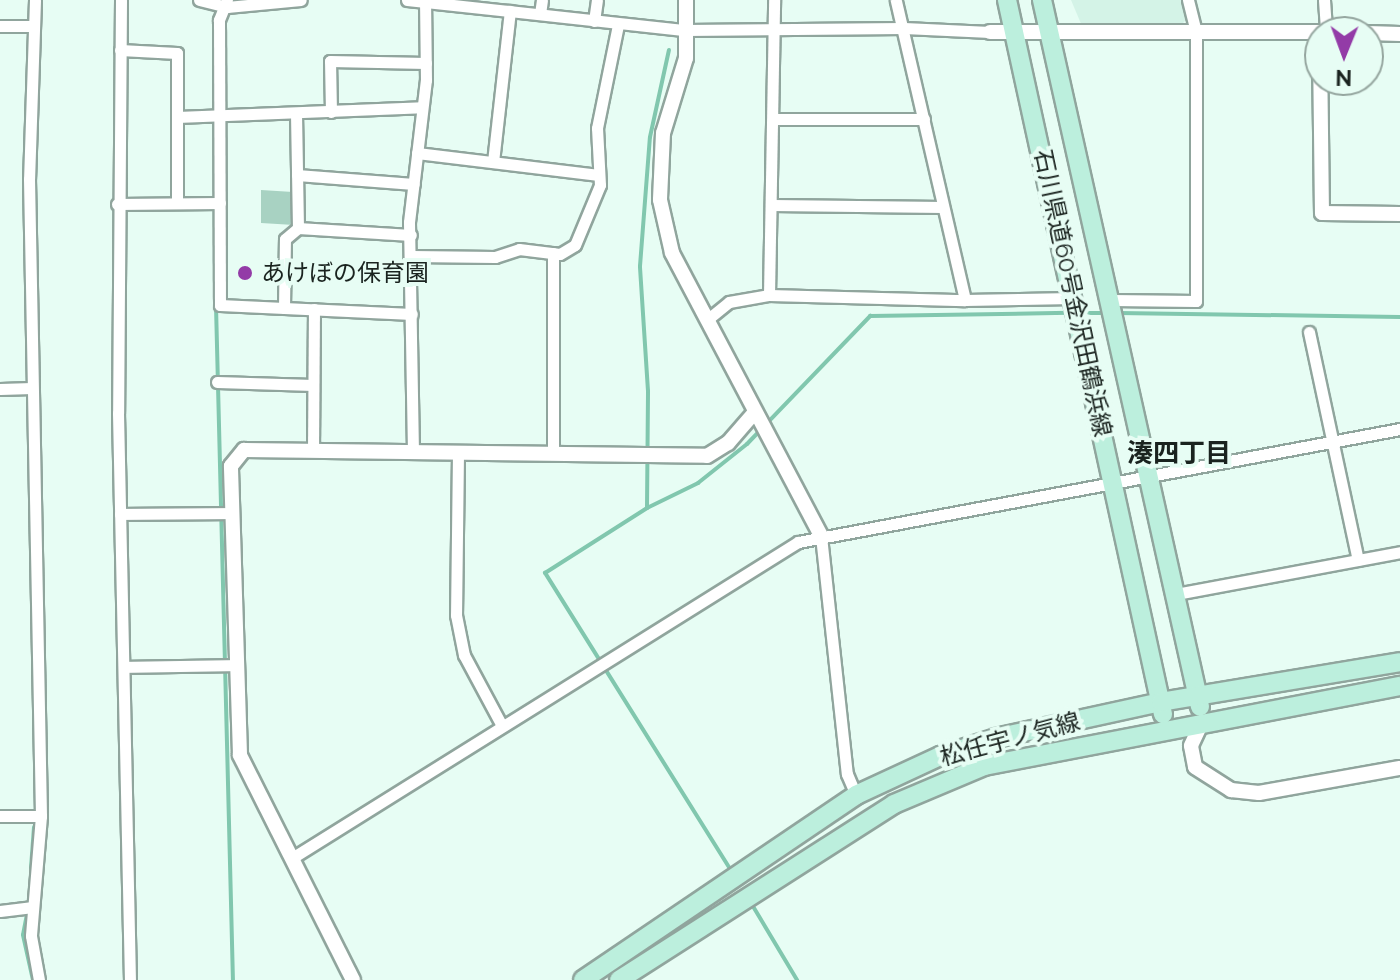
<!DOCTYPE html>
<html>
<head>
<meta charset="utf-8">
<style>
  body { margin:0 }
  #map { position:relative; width:1400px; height:980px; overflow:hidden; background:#e7fdf4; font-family:Raleway,"Noto Sans JP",sans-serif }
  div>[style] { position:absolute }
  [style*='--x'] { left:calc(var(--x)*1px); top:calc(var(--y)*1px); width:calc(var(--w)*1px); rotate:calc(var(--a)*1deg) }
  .built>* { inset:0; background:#d4f3e7 }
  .green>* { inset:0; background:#a8d2c2 }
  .stream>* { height:4px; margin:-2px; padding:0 2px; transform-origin:2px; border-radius:2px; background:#81c7ae }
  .roads { filter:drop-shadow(2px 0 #90a59d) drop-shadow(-2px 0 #90a59d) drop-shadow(0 2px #90a59d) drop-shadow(0 -2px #90a59d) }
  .minor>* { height:11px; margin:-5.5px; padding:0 5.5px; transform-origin:5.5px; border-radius:5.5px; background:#fff }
  .tertiary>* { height:14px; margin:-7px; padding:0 7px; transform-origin:7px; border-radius:7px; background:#fff }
  .primary>* { height:18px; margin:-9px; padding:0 9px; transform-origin:9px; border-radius:9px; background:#bcefdd }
  .dots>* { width:22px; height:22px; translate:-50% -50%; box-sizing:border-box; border:4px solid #e7fdf4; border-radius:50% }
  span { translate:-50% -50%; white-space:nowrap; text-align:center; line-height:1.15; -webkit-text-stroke:8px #e7fdf4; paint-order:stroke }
  .poi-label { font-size:24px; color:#1a231f }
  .left { translate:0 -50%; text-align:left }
  .street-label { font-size:24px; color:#1a231f }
  .neighbourhood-label { font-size:26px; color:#1a231f; font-weight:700 }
  .north { position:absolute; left:1304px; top:16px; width:80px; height:80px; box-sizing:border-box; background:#e7fdf4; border:2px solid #95a69f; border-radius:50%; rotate:181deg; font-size:22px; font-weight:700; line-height:32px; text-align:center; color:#1a231f }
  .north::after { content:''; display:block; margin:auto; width:28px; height:36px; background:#933ba7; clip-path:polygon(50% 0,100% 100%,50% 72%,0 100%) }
</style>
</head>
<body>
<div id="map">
  <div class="built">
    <div style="clip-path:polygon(1071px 0,1183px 0,1188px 18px,1180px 26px,1082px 26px)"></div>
  </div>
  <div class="green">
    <div style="clip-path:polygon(261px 190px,293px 192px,294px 225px,261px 223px)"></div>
  </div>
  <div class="stream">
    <div style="--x:216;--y:306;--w:674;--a:88.56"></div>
    <div style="--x:1082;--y:313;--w:23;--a:0"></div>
    <div style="--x:1118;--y:313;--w:282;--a:0.8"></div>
    <div style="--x:647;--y:508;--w:117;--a:-89.5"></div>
    <div style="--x:648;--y:391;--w:125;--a:-93.7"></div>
    <div style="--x:640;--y:266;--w:129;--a:-85.6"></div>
    <div style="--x:650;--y:137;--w:89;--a:-77.7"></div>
    <div style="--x:31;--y:868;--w:41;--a:-85.8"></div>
    <div style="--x:732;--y:872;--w:353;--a:-122"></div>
    <div style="--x:545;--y:573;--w:121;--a:-32.5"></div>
    <div style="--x:647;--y:508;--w:57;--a:-26.1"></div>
    <div style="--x:698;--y:483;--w:63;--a:-38.5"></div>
    <div style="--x:747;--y:444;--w:178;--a:-46.1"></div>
    <div style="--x:870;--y:316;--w:199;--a:-0.9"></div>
    <div style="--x:751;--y:903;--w:90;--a:59.1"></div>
    <div style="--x:28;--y:909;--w:26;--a:101"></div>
    <div style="--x:23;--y:935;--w:46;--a:77.5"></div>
  </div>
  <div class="roads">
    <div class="minor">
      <div style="--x:35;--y:0;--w:179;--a:91.9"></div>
      <div style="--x:29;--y:179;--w:637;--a:88.92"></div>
      <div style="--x:41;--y:816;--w:120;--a:94.8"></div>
      <div style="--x:31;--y:936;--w:45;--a:79.7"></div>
      <div style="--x:121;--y:0;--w:413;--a:90.4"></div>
      <div style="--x:118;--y:413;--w:567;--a:88.79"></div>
      <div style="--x:199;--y:0;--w:29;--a:14"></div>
      <div style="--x:227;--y:7;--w:74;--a:-5.4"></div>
      <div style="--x:227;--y:0;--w:22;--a:112"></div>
      <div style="--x:219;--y:20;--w:285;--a:89.8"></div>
      <div style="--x:220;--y:305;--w:192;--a:2.7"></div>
      <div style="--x:407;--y:0;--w:280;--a:6.2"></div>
      <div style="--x:685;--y:30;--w:219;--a:-0.5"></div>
      <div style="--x:904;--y:28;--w:86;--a:2.7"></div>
      <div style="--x:1324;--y:0;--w:32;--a:86"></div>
      <div style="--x:540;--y:14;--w:14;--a:-82"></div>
      <div style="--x:594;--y:21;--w:21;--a:-82"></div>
      <div style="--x:0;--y:26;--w:34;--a:0"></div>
      <div style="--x:120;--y:50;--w:57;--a:3"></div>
      <div style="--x:177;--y:53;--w:150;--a:90"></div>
      <div style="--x:331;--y:112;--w:51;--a:-91.1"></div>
      <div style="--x:330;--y:61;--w:96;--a:1.2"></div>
      <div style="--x:177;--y:117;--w:245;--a:-2.3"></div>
      <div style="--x:773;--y:119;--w:151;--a:0"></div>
      <div style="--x:417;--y:153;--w:183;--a:6.9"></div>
      <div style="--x:493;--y:162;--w:152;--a:-83.6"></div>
      <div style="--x:297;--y:175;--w:117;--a:4.4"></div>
      <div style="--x:117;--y:204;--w:103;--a:-0.6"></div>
      <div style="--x:772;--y:205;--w:171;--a:0.7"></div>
      <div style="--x:298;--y:228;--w:113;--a:3.5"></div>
      <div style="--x:553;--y:253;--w:201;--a:90"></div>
      <div style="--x:412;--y:256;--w:83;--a:0.7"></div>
      <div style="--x:495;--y:257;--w:25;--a:-18"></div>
      <div style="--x:519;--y:249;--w:41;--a:7"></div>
      <div style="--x:560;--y:254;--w:17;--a:-31"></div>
      <div style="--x:575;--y:245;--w:65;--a:-67.4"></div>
      <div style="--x:600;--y:185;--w:57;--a:-93"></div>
      <div style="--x:597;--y:128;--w:105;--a:-78.5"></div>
      <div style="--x:769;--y:295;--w:295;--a:-89"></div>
      <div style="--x:965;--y:300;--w:108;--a:-1.1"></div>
      <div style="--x:1111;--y:300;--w:85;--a:0.7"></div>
      <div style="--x:1196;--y:301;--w:269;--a:-90"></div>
      <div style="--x:1196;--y:32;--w:33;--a:-104"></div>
      <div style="--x:284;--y:308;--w:69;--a:-89.2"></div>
      <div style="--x:285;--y:239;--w:17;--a:-40"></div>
      <div style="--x:298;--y:228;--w:114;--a:-91"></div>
      <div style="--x:708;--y:319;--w:27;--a:-39"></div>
      <div style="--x:729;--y:302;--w:41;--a:-9.9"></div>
      <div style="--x:769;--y:295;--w:196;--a:1.5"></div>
      <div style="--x:965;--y:300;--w:308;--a:-103"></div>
      <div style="--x:1309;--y:332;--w:233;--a:77.9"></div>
      <div style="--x:217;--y:382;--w:96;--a:1.8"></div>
      <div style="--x:0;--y:389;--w:32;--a:-2"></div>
      <div style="--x:313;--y:451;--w:142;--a:-89.6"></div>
      <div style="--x:413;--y:452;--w:230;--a:-91"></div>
      <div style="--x:409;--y:222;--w:143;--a:-83.2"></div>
      <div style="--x:426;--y:80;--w:80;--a:-90.7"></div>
      <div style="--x:458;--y:453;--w:162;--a:90.7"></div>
      <div style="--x:456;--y:615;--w:41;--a:78.7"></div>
      <div style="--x:464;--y:655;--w:78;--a:61.8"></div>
      <div style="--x:120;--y:514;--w:112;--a:-0.5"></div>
      <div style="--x:821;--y:536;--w:239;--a:83.8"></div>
      <div style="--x:847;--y:774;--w:23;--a:67"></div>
      <div style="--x:1176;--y:594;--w:228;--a:-10.6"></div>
      <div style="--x:124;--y:667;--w:112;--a:-1"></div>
      <div style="--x:0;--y:816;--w:41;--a:0"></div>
      <div style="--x:292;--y:858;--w:597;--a:-31.99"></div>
      <div style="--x:798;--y:542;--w:613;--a:-10.63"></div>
      <div style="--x:0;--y:911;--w:33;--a:-7"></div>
    </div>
    <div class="tertiary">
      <div style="--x:686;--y:0;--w:58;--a:90"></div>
      <div style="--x:686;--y:58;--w:78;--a:107"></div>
      <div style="--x:663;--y:133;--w:67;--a:92.6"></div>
      <div style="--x:660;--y:200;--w:54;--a:77.2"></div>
      <div style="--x:672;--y:253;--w:320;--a:62.2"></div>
      <div style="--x:990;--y:32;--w:330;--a:0"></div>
      <div style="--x:1368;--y:33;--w:32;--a:2"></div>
      <div style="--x:1320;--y:50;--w:163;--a:89.3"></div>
      <div style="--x:1322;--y:213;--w:78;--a:0.7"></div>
      <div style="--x:1202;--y:722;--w:26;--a:115"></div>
      <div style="--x:1191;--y:746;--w:21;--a:79"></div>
      <div style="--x:1195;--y:767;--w:43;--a:32.6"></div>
      <div style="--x:1231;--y:790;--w:28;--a:6"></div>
      <div style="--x:1259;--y:793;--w:143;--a:-10.1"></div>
      <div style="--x:353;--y:980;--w:252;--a:-116.7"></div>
      <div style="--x:240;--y:755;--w:289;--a:-91.8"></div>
      <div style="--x:231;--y:466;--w:21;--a:-51"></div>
      <div style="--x:244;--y:450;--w:463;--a:0.7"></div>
      <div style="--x:707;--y:456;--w:25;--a:-32"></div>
      <div style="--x:728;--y:443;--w:40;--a:-49"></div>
    </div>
    <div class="primary">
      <div style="--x:1007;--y:0;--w:731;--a:77.68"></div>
      <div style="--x:1042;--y:0;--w:724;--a:77.4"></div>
      <div style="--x:583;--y:980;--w:330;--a:-34.1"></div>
      <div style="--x:856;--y:795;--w:93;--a:-24.9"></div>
      <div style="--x:940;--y:756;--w:59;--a:-17.8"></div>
      <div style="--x:996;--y:738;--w:169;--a:-12.3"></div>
      <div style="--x:1161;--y:702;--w:242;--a:-9.5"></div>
      <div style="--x:619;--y:980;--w:326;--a:-32.6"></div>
      <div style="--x:894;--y:804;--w:98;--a:-22.9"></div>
      <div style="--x:984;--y:766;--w:424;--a:-10.9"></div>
    </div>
  </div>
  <div class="dots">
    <div style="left:245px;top:273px;background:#933ba7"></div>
  </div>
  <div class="poi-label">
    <span class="left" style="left:261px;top:273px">あけぼの保育園</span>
  </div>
  <div class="street-label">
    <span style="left:1073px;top:293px;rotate:78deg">石川県道60号金沢田鶴浜線</span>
    <span style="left:1010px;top:739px;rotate:-15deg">松任宇ノ気線</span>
  </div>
  <div class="neighbourhood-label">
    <span style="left:1179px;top:454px">湊四丁目</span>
  </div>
  <div class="north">N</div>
</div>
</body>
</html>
